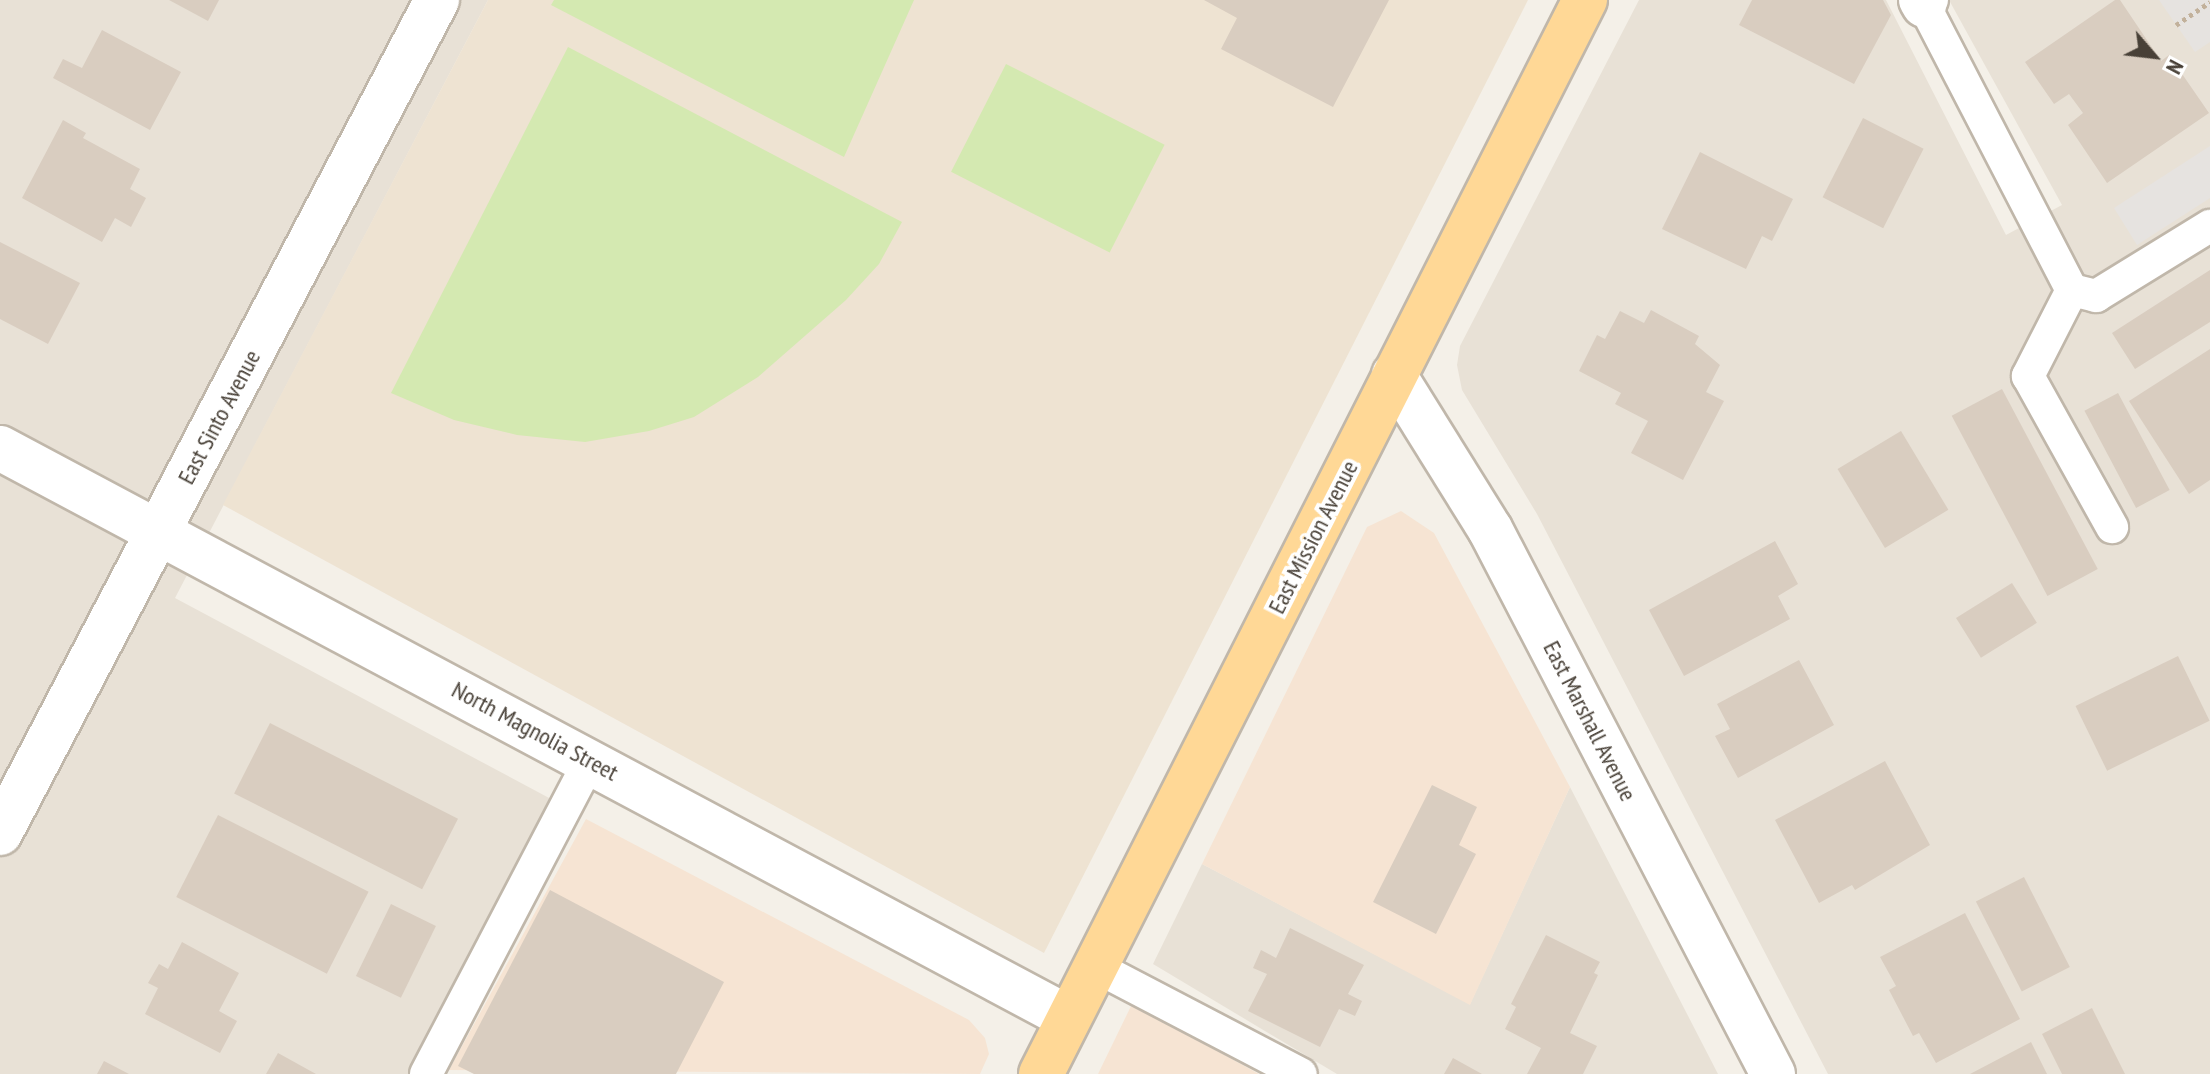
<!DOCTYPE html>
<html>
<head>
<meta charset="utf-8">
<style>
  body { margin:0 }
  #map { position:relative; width:2210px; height:1074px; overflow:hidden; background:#f4f0e8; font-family:"PT Sans Narrow",sans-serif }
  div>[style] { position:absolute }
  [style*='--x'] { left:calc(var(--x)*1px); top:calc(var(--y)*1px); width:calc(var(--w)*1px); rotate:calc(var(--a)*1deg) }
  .residential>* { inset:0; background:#e8e1d6 }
  .commercial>* { inset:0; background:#f6e4d3 }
  .education>* { inset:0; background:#eee3d2 }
  .green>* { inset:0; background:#d4e9b1; transform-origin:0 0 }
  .parking>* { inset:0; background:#e6e3e0 }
  .building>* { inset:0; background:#d9cdc0; transform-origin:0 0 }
  .path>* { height:5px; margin-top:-2.5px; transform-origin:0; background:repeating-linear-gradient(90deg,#c2b19b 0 4px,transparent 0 8px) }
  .roads { filter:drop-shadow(2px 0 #c0b7aa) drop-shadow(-2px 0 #c0b7aa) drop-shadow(0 2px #c0b7aa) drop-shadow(0 -2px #c0b7aa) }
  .lane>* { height:32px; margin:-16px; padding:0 16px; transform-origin:16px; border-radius:16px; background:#fff }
  .street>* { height:44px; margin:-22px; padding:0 22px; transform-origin:22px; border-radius:22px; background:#fff }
  .primary>* { height:44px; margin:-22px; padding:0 22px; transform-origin:22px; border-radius:22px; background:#ffd896 }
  span { translate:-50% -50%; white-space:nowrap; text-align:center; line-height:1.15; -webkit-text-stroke:8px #fff; paint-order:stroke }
  .street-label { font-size:24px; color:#484037 }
  .north { position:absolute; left:2114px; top:16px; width:80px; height:80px; -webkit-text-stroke:6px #fff; paint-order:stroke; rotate:118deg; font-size:22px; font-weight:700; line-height:32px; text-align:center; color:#484037 }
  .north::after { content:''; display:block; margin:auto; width:28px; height:36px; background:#484037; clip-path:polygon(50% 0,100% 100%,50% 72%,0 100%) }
</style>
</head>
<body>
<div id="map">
  <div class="residential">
    <div style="clip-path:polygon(0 0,488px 0,175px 598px,551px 799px,410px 1074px,0 1074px)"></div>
    <div style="clip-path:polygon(1639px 0,1886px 0,2006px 235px,2062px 205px,1949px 0,2210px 0,2210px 1074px,1828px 1074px,1537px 514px,1462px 390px,1457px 365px,1460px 346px)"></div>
    <div style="clip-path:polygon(1570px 787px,1718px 1074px,1337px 1074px,1153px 964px,1202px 864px,1470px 1004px)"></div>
  </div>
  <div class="commercial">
    <div style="clip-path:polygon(1401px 511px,1434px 533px,1570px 787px,1470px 1005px,1202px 864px,1367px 527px)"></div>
    <div style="clip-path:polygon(586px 819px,969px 1020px,985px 1038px,989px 1054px,980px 1074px,449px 1070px)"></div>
    <div style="clip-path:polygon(1132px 1004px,1259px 1074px,1098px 1074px)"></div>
  </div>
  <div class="education">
    <div style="clip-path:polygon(488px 0,1528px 0,1044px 953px,223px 505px)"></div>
  </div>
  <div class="green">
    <div style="clip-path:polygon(554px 0,914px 0,844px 157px,551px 5px)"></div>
    <div style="clip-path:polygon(568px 47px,902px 222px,879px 264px,846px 300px,758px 377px,694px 417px,649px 431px,585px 442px,517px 435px,454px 420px,391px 393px)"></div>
    <div style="left:1006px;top:64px;width:178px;height:121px;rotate:27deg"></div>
  </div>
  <div class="parking">
    <div style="clip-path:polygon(2159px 0,2210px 0,2210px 42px,2195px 52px)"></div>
    <div style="clip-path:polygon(2210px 146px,2210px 198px,2137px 245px,2114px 208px)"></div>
  </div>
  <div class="building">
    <div style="clip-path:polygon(169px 0,219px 0,208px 21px)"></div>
    <div style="clip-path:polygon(1204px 0,1389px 0,1333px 107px,1221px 49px,1237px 18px)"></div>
    <div style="clip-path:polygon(1752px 0,1883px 0,1891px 15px,1854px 84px,1739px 25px)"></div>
    <div style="clip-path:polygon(2115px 0,2120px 0,2161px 61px,2169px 55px,2209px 113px,2107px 183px,2068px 125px,2083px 113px,2069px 94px,2054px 104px,2025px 62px)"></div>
    <div style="clip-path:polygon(102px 30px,181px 72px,150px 130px,53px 78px,63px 59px,82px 68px)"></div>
    <div style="left:1863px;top:118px;width:68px;height:89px;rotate:27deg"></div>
    <div style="clip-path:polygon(63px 120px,86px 133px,83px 138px,140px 169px,130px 189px,146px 198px,131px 227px,115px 218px,102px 242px,22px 198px)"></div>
    <div style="clip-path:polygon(1700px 152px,1793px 199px,1772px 241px,1762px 236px,1746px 269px,1662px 229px)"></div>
    <div style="clip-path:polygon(0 242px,80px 283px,48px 344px,0 319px)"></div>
    <div style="clip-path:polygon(2210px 270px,2210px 322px,2135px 369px,2112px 333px)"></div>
    <div style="clip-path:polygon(1651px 310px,1699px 336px,1695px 344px,1720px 365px,1706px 392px,1724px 401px,1683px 480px,1631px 453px,1648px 421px,1615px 404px,1621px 393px,1579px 371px,1597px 335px,1605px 339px,1620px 311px,1644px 323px)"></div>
    <div style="clip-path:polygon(2210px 349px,2210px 480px,2189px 494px,2129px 401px)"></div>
    <div style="left:2002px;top:389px;width:204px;height:57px;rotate:62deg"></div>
    <div style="left:2118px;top:393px;width:110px;height:38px;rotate:62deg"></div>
    <div style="left:1901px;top:431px;width:92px;height:74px;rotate:59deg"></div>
    <div style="clip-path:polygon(1775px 541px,1798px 584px,1778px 596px,1790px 619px,1684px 676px,1649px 610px)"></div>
    <div style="left:2012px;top:583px;width:47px;height:66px;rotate:58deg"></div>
    <div style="left:2178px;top:656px;width:72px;height:114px;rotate:64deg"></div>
    <div style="clip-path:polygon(1799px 660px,1834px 725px,1738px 778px,1715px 736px,1730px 729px,1717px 704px)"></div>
    <div style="left:270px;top:723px;width:211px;height:79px;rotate:27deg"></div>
    <div style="clip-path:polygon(1885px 761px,1930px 845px,1855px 890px,1852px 885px,1819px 903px,1775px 820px)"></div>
    <div style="clip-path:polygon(1432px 785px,1477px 807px,1459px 845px,1476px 854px,1436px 934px,1373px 902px)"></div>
    <div style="left:218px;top:815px;width:169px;height:92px;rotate:27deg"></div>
    <div style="left:2024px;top:877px;width:101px;height:54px;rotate:63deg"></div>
    <div style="clip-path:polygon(550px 890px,724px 982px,676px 1074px,474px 1074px,458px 1066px)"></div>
    <div style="left:391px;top:904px;width:50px;height:80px;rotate:26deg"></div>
    <div style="clip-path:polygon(1965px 913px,2020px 1019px,1936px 1063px,1919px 1033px,1913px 1036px,1889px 990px,1896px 986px,1880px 957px)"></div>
    <div style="clip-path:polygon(1290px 928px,1364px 965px,1348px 994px,1362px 1001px,1355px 1016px,1339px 1009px,1320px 1047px,1248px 1011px,1267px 974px,1253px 968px,1261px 950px,1276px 958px)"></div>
    <div style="clip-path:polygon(1546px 935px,1600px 962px,1594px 973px,1598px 975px,1570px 1033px,1597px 1046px,1583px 1074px,1527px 1074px,1541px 1048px,1505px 1029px,1516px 1007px,1511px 1004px)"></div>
    <div style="clip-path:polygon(182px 942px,239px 973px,219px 1011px,237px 1021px,220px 1053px,145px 1014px,158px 988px,148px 983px,159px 964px,168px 969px)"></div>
    <div style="clip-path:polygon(2092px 1008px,2125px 1074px,2062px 1074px,2042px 1034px)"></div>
    <div style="clip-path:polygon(2031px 1042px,2047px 1074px,1970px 1074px)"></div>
    <div style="clip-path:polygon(278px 1053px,316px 1074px,266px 1074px)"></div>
    <div style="clip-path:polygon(1453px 1058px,1482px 1074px,1444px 1074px)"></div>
    <div style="clip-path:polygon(104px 1061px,129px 1074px,97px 1074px)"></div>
  </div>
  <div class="path">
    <div style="--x:2176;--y:25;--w:41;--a:-34.1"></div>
  </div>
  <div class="roads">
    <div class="lane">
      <div style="--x:1932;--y:0;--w:9;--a:148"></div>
      <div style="--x:1924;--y:5;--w:321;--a:62.6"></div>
      <div style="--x:2072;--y:290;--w:25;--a:14"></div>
      <div style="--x:2096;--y:296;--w:134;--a:-31.6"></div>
      <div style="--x:2072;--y:290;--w:97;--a:117.1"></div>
      <div style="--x:2028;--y:376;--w:173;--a:60.9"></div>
      <div style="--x:1096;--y:967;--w:231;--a:27.6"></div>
      <div style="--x:426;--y:1074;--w:354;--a:-62.4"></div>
    </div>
    <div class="street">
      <div style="--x:1921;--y:0;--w:6;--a:59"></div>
      <div style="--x:1394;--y:375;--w:181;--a:58.1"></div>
      <div style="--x:1490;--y:529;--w:614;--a:62.56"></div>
      <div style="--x:0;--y:448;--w:1211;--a:28.07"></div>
      <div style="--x:0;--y:833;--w:941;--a:-62.32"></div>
    </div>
    <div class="primary">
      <div style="--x:1041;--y:1074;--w:1204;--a:-63.14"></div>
    </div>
  </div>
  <div class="street-label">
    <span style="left:219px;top:417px;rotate:-62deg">East Sinto Avenue</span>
    <span style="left:1313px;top:537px;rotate:-63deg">East Mission Avenue</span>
    <span style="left:1590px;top:721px;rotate:63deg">East Marshall Avenue</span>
    <span style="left:535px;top:731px;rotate:28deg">North Magnolia Street</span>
  </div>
  <div class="north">N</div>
</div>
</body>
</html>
